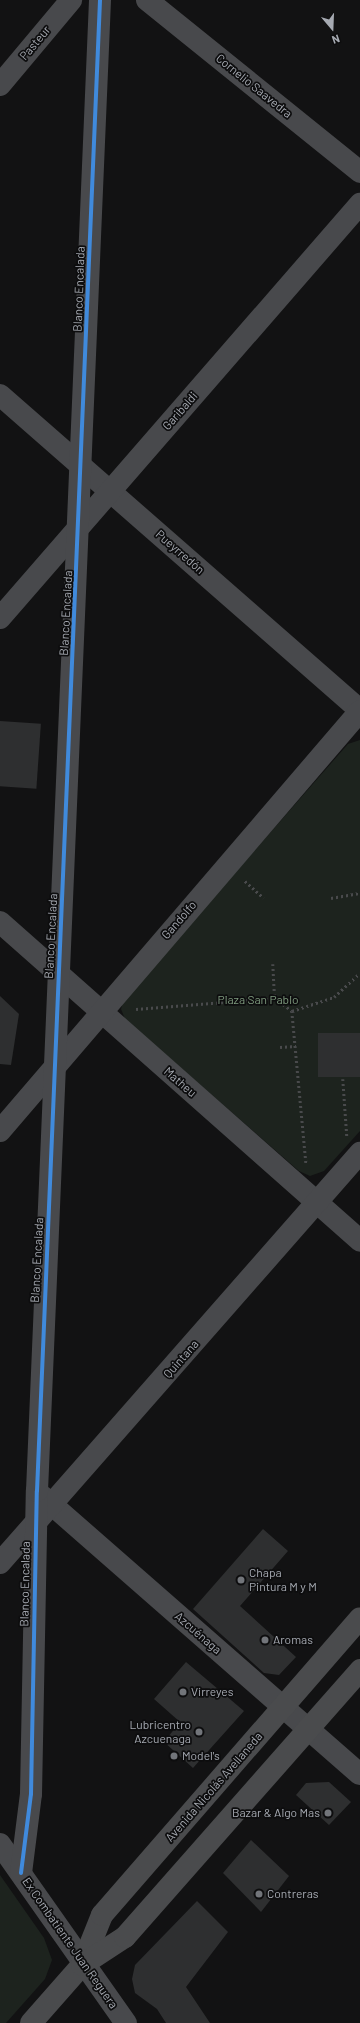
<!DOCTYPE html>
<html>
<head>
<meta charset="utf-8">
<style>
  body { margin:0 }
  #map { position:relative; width:360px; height:2023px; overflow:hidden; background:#121213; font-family:Barlow,sans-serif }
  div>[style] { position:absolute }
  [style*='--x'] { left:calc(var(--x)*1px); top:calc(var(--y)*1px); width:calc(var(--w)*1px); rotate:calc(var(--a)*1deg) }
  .green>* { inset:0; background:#1d231e }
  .building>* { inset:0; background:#2e2f30; transform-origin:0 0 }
  .path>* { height:2.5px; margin-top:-1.25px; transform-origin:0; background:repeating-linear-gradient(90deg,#494a4c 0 2px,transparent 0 5px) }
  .minor>* { height:22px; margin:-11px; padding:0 11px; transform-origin:11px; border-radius:11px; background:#48494c }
  .major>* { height:22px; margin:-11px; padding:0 11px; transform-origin:11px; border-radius:11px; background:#4a4b4d }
  .cycleway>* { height:4px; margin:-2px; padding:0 2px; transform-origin:2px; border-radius:2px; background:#408adc }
  .dots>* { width:11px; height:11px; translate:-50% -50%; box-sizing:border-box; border:2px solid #0d0d0e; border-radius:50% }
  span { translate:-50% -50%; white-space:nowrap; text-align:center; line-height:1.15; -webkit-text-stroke:3.5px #0d0d0e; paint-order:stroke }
  .street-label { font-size:12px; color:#a6aab2 }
  .park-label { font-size:12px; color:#7f9b7f }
  .poi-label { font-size:12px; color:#a6aab2 }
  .left { translate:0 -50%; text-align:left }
  .right { translate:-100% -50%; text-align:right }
  .north { position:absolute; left:312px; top:8px; width:40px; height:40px; -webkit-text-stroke:3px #0d0d0e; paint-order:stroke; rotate:161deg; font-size:11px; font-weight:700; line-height:16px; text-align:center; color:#a6aab2 }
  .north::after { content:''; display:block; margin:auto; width:14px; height:18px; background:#a6aab2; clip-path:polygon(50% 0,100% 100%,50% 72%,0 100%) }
</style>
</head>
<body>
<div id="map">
  <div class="green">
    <div style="clip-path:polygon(360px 740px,360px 1131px,324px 1171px,310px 1176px,299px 1171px,125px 1019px,121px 1009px,124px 999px,348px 744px)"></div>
    <div style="clip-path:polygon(0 1875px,44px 1938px,52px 1960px,45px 1979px,6px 2023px,0 2023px)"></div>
  </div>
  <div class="building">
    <div style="left:0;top:721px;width:41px;height:65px;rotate:4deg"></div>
    <div style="clip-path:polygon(0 996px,19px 1014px,11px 1065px,0 1064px)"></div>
    <div style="left:360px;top:1033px;width:44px;height:42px;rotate:90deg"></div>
    <div style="clip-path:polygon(263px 1529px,288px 1551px,240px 1606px,296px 1657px,279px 1675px,264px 1673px,193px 1609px)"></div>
    <div style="clip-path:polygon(186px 1662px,244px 1711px,193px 1768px,164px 1742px,180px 1722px,154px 1699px)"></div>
    <div style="clip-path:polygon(329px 1782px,351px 1802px,329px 1825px,296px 1795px,306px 1783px)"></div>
    <div style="clip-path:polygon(251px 1840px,289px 1876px,261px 1912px,223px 1873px)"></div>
    <div style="clip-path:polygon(197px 1901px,228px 1932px,186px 1987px,210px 2023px,166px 2023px,157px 2009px,135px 1993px,132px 1979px,135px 1965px)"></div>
  </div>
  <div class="path">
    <div style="--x:245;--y:881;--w:25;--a:42"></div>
    <div style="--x:331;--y:898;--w:29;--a:-10"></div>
    <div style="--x:273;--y:964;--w:34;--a:87"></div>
    <div style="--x:136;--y:1009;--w:139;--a:-4.5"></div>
    <div style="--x:275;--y:998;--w:21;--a:37"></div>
    <div style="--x:292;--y:1011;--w:153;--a:84.7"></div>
    <div style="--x:292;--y:1011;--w:44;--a:-18.4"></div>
    <div style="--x:334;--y:997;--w:35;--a:-43"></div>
    <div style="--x:280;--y:1047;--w:16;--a:-4"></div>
    <div style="--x:343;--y:1079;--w:57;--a:86"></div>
  </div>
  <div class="minor">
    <div style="--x:147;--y:0;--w:274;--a:38.9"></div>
    <div style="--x:0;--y:85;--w:111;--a:-50.1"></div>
    <div style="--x:0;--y:395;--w:478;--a:41.2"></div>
    <div style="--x:0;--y:618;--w:549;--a:-48.99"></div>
    <div style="--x:0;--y:922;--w:481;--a:41.5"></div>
    <div style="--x:0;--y:1131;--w:553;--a:-49.4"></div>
    <div style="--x:42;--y:1496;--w:422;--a:41.2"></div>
    <div style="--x:0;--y:1563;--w:546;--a:-48.72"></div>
    <div style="--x:0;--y:1844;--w:219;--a:54.9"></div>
    <div style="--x:21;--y:1873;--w:80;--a:-82.8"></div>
    <div style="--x:31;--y:1794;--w:303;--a:-88.9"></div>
    <div style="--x:37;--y:1491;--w:1492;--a:-87.58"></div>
  </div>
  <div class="major">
    <div style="--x:82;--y:1965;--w:54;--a:-68.2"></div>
    <div style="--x:102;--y:1915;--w:393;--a:-49"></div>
    <div style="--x:31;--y:2023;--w:77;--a:-48.7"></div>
    <div style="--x:82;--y:1965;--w:51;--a:-33.1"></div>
    <div style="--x:125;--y:1937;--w:356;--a:-48.6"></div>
  </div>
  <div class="cycleway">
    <div style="--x:21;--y:1873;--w:80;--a:-82.8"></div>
    <div style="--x:31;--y:1794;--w:303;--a:-88.9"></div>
    <div style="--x:37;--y:1491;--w:1492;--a:-87.58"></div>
  </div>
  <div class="dots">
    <div style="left:241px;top:1580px;background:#72757a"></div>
    <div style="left:265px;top:1640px;background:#72757a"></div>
    <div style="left:183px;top:1692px;background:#72757a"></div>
    <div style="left:199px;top:1732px;background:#72757a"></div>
    <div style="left:174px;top:1756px;background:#72757a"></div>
    <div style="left:328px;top:1813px;background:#72757a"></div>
    <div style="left:259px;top:1894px;background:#72757a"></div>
  </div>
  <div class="street-label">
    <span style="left:35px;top:43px;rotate:-50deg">Pasteur</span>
    <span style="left:254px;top:86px;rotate:39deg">Cornelio Saavedra</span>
    <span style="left:79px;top:289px;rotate:-88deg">Blanco Encalada</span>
    <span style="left:180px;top:411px;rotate:-49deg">Garibaldi</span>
    <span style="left:180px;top:552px;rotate:41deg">Pueyrredón</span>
    <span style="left:66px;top:613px;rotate:-87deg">Blanco Encalada</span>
    <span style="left:179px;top:920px;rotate:-49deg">Gandolfo</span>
    <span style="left:51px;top:936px;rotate:-87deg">Blanco Encalada</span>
    <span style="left:180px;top:1082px;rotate:41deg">Matheu</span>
    <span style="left:37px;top:1260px;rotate:-87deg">Blanco Encalada</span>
    <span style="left:181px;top:1359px;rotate:-49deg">Quintana</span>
    <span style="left:25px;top:1584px;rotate:-89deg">Blanco Encalada</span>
    <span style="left:198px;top:1633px;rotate:41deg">Azcuénaga</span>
    <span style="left:214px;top:1787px;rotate:-49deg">Avenida Nicolás Avellaneda</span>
    <span style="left:70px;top:1943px;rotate:55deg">Ex Combatiente Juan Reguera</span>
  </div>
  <div class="park-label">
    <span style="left:258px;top:1000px">Plaza San Pablo</span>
  </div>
  <div class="poi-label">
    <span class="left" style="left:249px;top:1580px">Chapa<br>Pintura M y M</span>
    <span class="left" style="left:273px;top:1640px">Aromas</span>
    <span class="left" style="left:191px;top:1692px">Virreyes</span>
    <span class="right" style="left:191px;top:1732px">Lubricentro<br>Azcuenaga</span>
    <span class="left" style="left:182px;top:1756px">Model's</span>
    <span class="right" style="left:320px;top:1813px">Bazar &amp; Algo Mas</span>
    <span class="left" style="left:267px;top:1894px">Contreras</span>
  </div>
  <div class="north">N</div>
</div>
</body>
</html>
